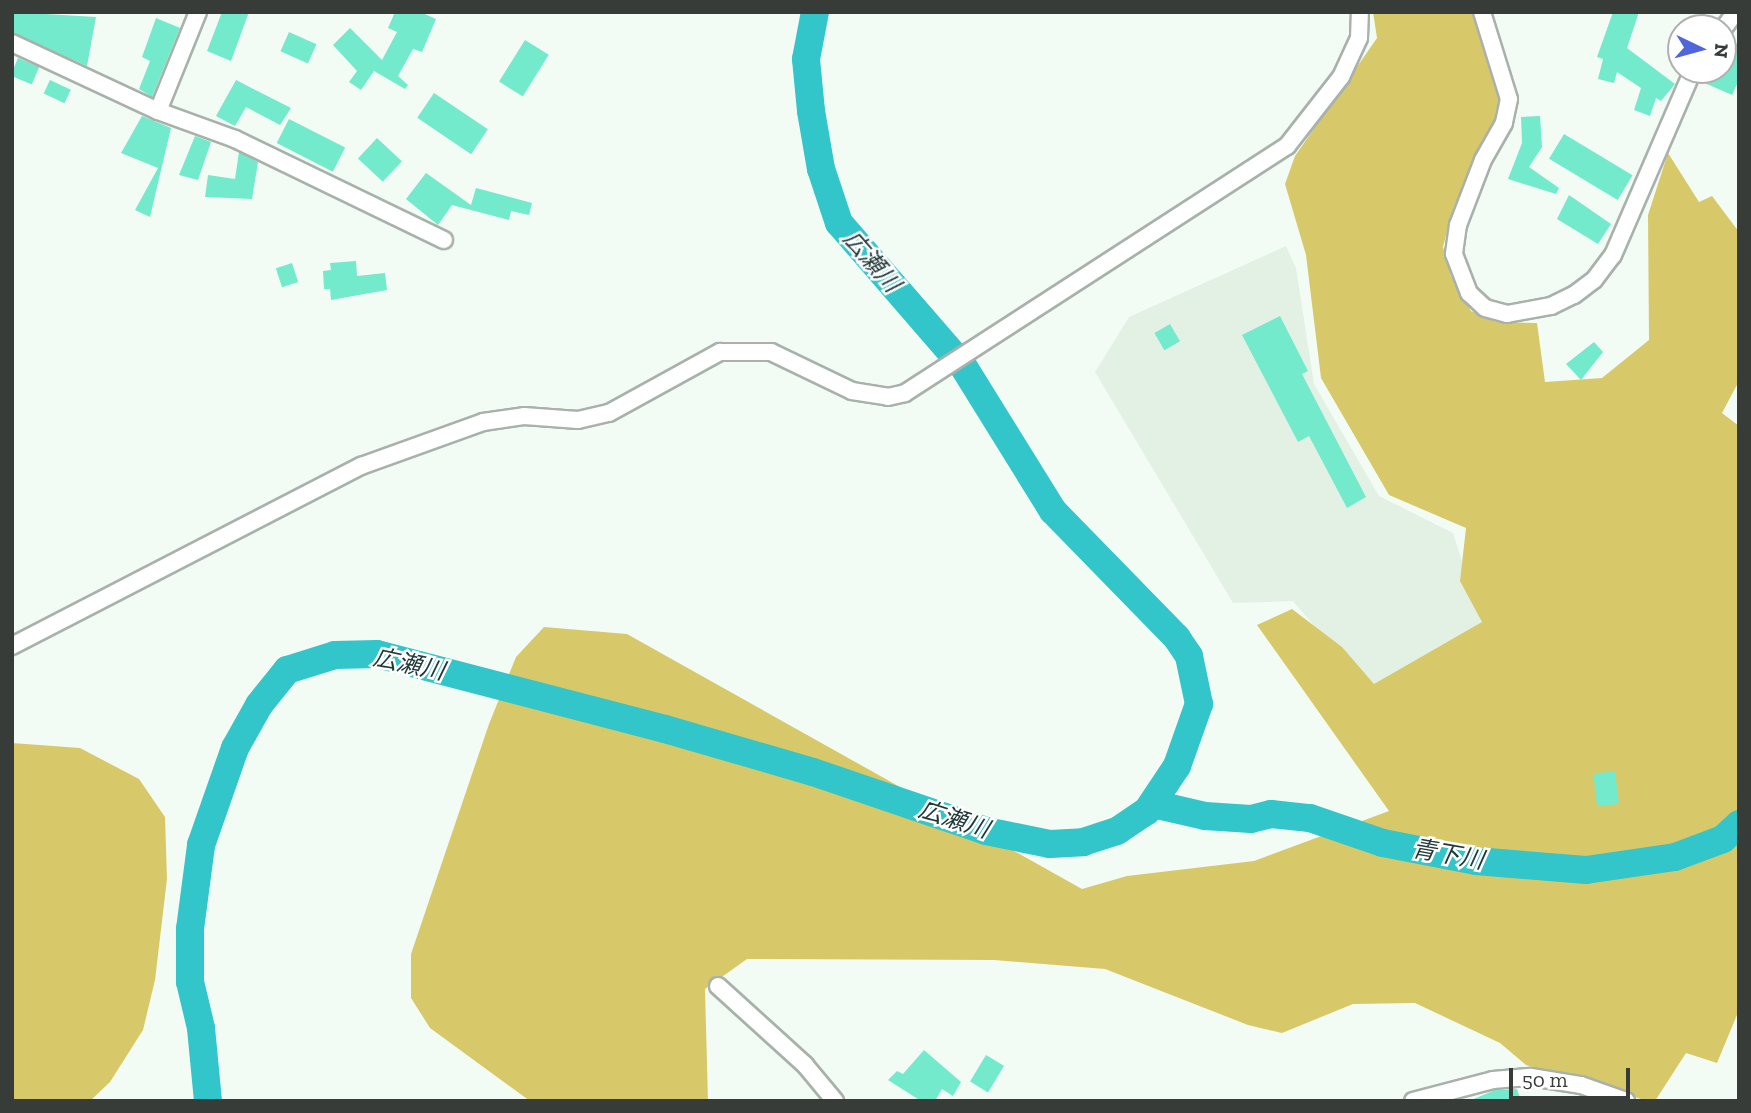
<!DOCTYPE html>
<html>
<head>
<meta charset="utf-8">
<style>
  body { margin:0 }
  #map { position:relative; width:1751px; height:1113px; overflow:hidden; background:#f3fcf4; font-family:"Zilla Slab","Noto Sans JP",serif }
  div>[style] { position:absolute }
  [style*='--x'] { left:calc(var(--x)*1px); top:calc(var(--y)*1px); width:calc(var(--w)*1px); rotate:calc(var(--a)*1deg) }
  .built>* { inset:0; background:#e3f1e4 }
  .forest>* { inset:0; background:#d7c96a }
  .river>* { height:28px; margin:-14px; padding:0 14px; transform-origin:14px; border-radius:14px; background:#32c5ca }
  .building>* { inset:0; background:#73eacb; transform-origin:0 0 }
  .roads { filter:drop-shadow(2px 0 #a8b1aa) drop-shadow(-2px 0 #a8b1aa) drop-shadow(0 2px #a8b1aa) drop-shadow(0 -2px #a8b1aa) }
  .minor>* { height:16px; margin:-8px; padding:0 8px; transform-origin:8px; border-radius:8px; background:#fff }
  span { translate:-50% -50%; white-space:nowrap; text-align:center; line-height:1.15; -webkit-text-stroke:5px #fff; paint-order:stroke }
  .water-label { font-size:24px; color:#233a3b; font-style:italic }
  .frame { position:absolute; inset:0; border:14px solid #383c39; pointer-events:none }
  .north { position:absolute; left:1667px; top:14px; width:70px; height:70px; box-sizing:border-box; background:#fff; border:2px solid #afb1b0; border-radius:50%; rotate:95deg; font-size:19px; font-weight:700; line-height:28px; text-align:center; color:#383c39 }
  .north::after { content:''; display:block; margin:auto; width:24px; height:32px; background:#5065da; clip-path:polygon(50% 0,100% 100%,50% 72%,0 100%) }
  .scale { position:absolute; left:1509px; top:1068px; width:121px; height:32px; box-sizing:border-box; border:4px solid #383c39; border-top:0; padding-left:9px; font-size:21px; line-height:24px; white-space:nowrap; color:#383c39; -webkit-text-stroke:5px #fff; paint-order:stroke }
</style>
</head>
<body>
<div id="map">
  <div class="built">
    <div style="clip-path:polygon(1286px 246px,1296px 268px,1314px 384px,1379px 496px,1453px 533px,1486px 636px,1369px 691px,1293px 601px,1233px 603px,1095px 372px,1129px 317px)"></div>
  </div>
  <div class="forest">
    <div style="clip-path:polygon(1373px 12px,1478px 12px,1500px 94px,1493px 125px,1454px 206px,1443px 247px,1451px 276px,1471px 311px,1496px 322px,1537px 323px,1545px 382px,1602px 378px,1649px 340px,1648px 215px,1668px 153px,1699px 202px,1712px 196px,1739px 232px,1739px 381px,1722px 413px,1739px 426px,1739px 1010px,1717px 1063px,1686px 1053px,1655px 1101px,1648px 1101px,1526px 1065px,1500px 1043px,1415px 1003px,1353px 1004px,1282px 1033px,1248px 1025px,1105px 969px,994px 960px,747px 959px,705px 989px,708px 1101px,530px 1101px,430px 1028px,411px 998px,411px 954px,489px 724px,516px 657px,544px 627px,627px 634px,1082px 889px,1127px 876px,1254px 861px,1389px 811px,1257px 625px,1292px 609px,1342px 647px,1374px 684px,1482px 622px,1460px 581px,1466px 528px,1389px 495px,1321px 378px,1306px 255px,1285px 184px,1295px 156px,1377px 38px)"></div>
    <div style="clip-path:polygon(12px 743px,80px 748px,139px 779px,165px 817px,167px 879px,155px 980px,143px 1030px,110px 1082px,90px 1101px,12px 1101px)"></div>
  </div>
  <div class="river">
    <div style="--x:1153;--y:804;--w:53;--a:13"></div>
    <div style="--x:1205;--y:816;--w:46;--a:3.7"></div>
    <div style="--x:1251;--y:819;--w:21;--a:-14"></div>
    <div style="--x:1271;--y:814;--w:39;--a:6"></div>
    <div style="--x:1310;--y:818;--w:77;--a:18.9"></div>
    <div style="--x:1383;--y:843;--w:95;--a:11"></div>
    <div style="--x:1476;--y:861;--w:110;--a:4.7"></div>
    <div style="--x:1586;--y:870;--w:90;--a:-8.3"></div>
    <div style="--x:1675;--y:857;--w:51;--a:-20.6"></div>
    <div style="--x:1723;--y:839;--w:22;--a:-43"></div>
    <div style="--x:208;--y:1101;--w:73;--a:-95.5"></div>
    <div style="--x:201;--y:1028;--w:47;--a:-103.4"></div>
    <div style="--x:190;--y:982;--w:53;--a:-90"></div>
    <div style="--x:190;--y:929;--w:85;--a:-82.5"></div>
    <div style="--x:201;--y:845;--w:103;--a:-70.7"></div>
    <div style="--x:235;--y:748;--w:49;--a:-60.8"></div>
    <div style="--x:259;--y:705;--w:45;--a:-51.3"></div>
    <div style="--x:287;--y:670;--w:50;--a:-17.4"></div>
    <div style="--x:335;--y:655;--w:42;--a:-1.4"></div>
    <div style="--x:377;--y:654;--w:298;--a:14.6"></div>
    <div style="--x:665;--y:729;--w:154;--a:16.2"></div>
    <div style="--x:813;--y:772;--w:183;--a:18.8"></div>
    <div style="--x:986;--y:831;--w:65;--a:11.5"></div>
    <div style="--x:1050;--y:844;--w:33;--a:-3"></div>
    <div style="--x:1083;--y:842;--w:36;--a:-18"></div>
    <div style="--x:1117;--y:831;--w:36;--a:-34"></div>
    <div style="--x:1147;--y:811;--w:54;--a:-56.3"></div>
    <div style="--x:1177;--y:766;--w:66;--a:-70.5"></div>
    <div style="--x:1199;--y:704;--w:49;--a:-101.8"></div>
    <div style="--x:1189;--y:656;--w:22;--a:-124"></div>
    <div style="--x:1177;--y:638;--w:177;--a:-134.3"></div>
    <div style="--x:1053;--y:511;--w:171;--a:-121.8"></div>
    <div style="--x:963;--y:366;--w:189;--a:-130.9"></div>
    <div style="--x:839;--y:223;--w:57;--a:-108.4"></div>
    <div style="--x:821;--y:169;--w:59;--a:-99.8"></div>
    <div style="--x:811;--y:111;--w:52;--a:-95.5"></div>
    <div style="--x:806;--y:59;--w:48;--a:-79.2"></div>
  </div>
  <div class="building">
    <div style="clip-path:polygon(12px 12px,96px 17px,87px 66px,12px 33px)"></div>
    <div style="clip-path:polygon(222px 12px,249px 12px,231px 61px,207px 51px)"></div>
    <div style="clip-path:polygon(395px 12px,420px 12px,436px 19px,422px 52px,413px 49px,398px 76px,408px 85px,405px 89px,374px 71px,361px 90px,349px 82px,357px 71px,333px 45px,350px 28px,382px 60px,397px 32px,388px 28px)"></div>
    <div style="clip-path:polygon(1613px 12px,1639px 12px,1627px 48px,1675px 84px,1661px 101px,1656px 98px,1650px 116px,1634px 110px,1641px 88px,1617px 72px,1614px 83px,1598px 79px,1603px 59px,1597px 57px)"></div>
    <div style="clip-path:polygon(156px 18px,180px 28px,152px 97px,139px 89px,150px 61px,142px 57px)"></div>
    <div style="left:289px;top:32px;width:30px;height:21px;rotate:24deg"></div>
    <div style="left:525px;top:40px;width:28px;height:49px;rotate:32deg"></div>
    <div style="clip-path:polygon(1729px 41px,1739px 45px,1739px 80px,1732px 95px,1700px 81px,1705px 70px,1723px 70px)"></div>
    <div style="left:18px;top:58px;width:23px;height:19px;rotate:23deg"></div>
    <div style="left:50px;top:80px;width:23px;height:15px;rotate:25deg"></div>
    <div style="clip-path:polygon(236px 80px,291px 108px,280px 125px,246px 107px,235px 126px,216px 116px)"></div>
    <div style="left:434px;top:93px;width:65px;height:30px;rotate:34deg"></div>
    <div style="clip-path:polygon(142px 116px,171px 128px,150px 217px,135px 210px,158px 168px,121px 153px)"></div>
    <div style="clip-path:polygon(1540px 116px,1542px 147px,1529px 167px,1559px 188px,1556px 194px,1508px 179px,1522px 143px,1521px 117px)"></div>
    <div style="left:289px;top:119px;width:63px;height:27px;rotate:27deg"></div>
    <div style="left:1564px;top:134px;width:80px;height:29px;rotate:31deg"></div>
    <div style="clip-path:polygon(195px 136px,211px 142px,198px 180px,179px 175px)"></div>
    <div style="left:377px;top:138px;width:34px;height:28px;rotate:43deg"></div>
    <div style="clip-path:polygon(239px 152px,258px 162px,252px 199px,205px 197px,208px 175px,235px 179px)"></div>
    <div style="clip-path:polygon(426px 173px,471px 205px,476px 188px,532px 203px,529px 215px,511px 211px,509px 220px,452px 205px,438px 225px,406px 199px)"></div>
    <div style="clip-path:polygon(1569px 195px,1611px 224px,1598px 244px,1557px 219px)"></div>
    <div style="clip-path:polygon(356px 261px,357px 276px,385px 273px,387px 290px,331px 300px,330px 289px,324px 289px,323px 271px,331px 270px,330px 263px)"></div>
    <div style="left:292px;top:263px;width:20px;height:17px;rotate:72deg"></div>
    <div style="clip-path:polygon(1280px 316px,1308px 371px,1302px 374px,1366px 497px,1347px 508px,1309px 436px,1298px 442px,1242px 335px)"></div>
    <div style="left:1170px;top:324px;width:20px;height:18px;rotate:60deg"></div>
    <div style="clip-path:polygon(1594px 342px,1603px 352px,1581px 380px,1566px 364px)"></div>
    <div style="left:1615px;top:771px;width:33px;height:22px;rotate:83deg"></div>
    <div style="clip-path:polygon(924px 1050px,961px 1082px,953px 1096px,942px 1089px,935px 1101px,921px 1101px,888px 1080px,897px 1071px,903px 1074px)"></div>
    <div style="left:986px;top:1055px;width:21px;height:31px;rotate:31deg"></div>
    <div style="clip-path:polygon(1517px 1089px,1521px 1101px,1469px 1101px,1495px 1090px)"></div>
  </div>
  <div class="roads">
    <div class="minor">
      <div style="--x:1482;--y:12;--w:91;--a:72.8"></div>
      <div style="--x:1509;--y:99;--w:25;--a:102"></div>
      <div style="--x:1504;--y:123;--w:43;--a:119.6"></div>
      <div style="--x:1483;--y:160;--w:70;--a:111"></div>
      <div style="--x:1458;--y:225;--w:29;--a:98"></div>
      <div style="--x:1454;--y:254;--w:42;--a:69"></div>
      <div style="--x:1469;--y:293;--w:22;--a:43"></div>
      <div style="--x:1485;--y:308;--w:23;--a:15"></div>
      <div style="--x:1507;--y:314;--w:45;--a:-10.3"></div>
      <div style="--x:1551;--y:306;--w:25;--a:-26"></div>
      <div style="--x:1574;--y:295;--w:25;--a:-37"></div>
      <div style="--x:1594;--y:280;--w:31;--a:-53"></div>
      <div style="--x:1613;--y:255;--w:202;--a:-66.6"></div>
      <div style="--x:1723;--y:29;--w:21;--a:-53"></div>
      <div style="--x:12;--y:43;--w:161;--a:25"></div>
      <div style="--x:158;--y:111;--w:82;--a:20"></div>
      <div style="--x:235;--y:139;--w:232;--a:25.8"></div>
      <div style="--x:158;--y:111;--w:107;--a:-68"></div>
      <div style="--x:12;--y:646;--w:393;--a:-27.3"></div>
      <div style="--x:361;--y:466;--w:130;--a:-19.8"></div>
      <div style="--x:483;--y:422;--w:41;--a:-8.3"></div>
      <div style="--x:524;--y:416;--w:54;--a:4.2"></div>
      <div style="--x:578;--y:420;--w:32;--a:-13"></div>
      <div style="--x:609;--y:413;--w:127;--a:-28.8"></div>
      <div style="--x:720;--y:352;--w:51;--a:0"></div>
      <div style="--x:771;--y:352;--w:90;--a:25.7"></div>
      <div style="--x:852;--y:391;--w:36;--a:9"></div>
      <div style="--x:888;--y:397;--w:17;--a:-13"></div>
      <div style="--x:905;--y:393;--w:455;--a:-32.9"></div>
      <div style="--x:1287;--y:146;--w:88;--a:-52"></div>
      <div style="--x:1341;--y:77;--w:43;--a:-65.2"></div>
      <div style="--x:1359;--y:38;--w:26;--a:-88"></div>
      <div style="--x:718;--y:986;--w:118;--a:42.2"></div>
      <div style="--x:805;--y:1065;--w:47;--a:50.2"></div>
      <div style="--x:1413;--y:1101;--w:83;--a:-14.7"></div>
      <div style="--x:1493;--y:1080;--w:38;--a:-5"></div>
      <div style="--x:1531;--y:1077;--w:51;--a:9.1"></div>
      <div style="--x:1581;--y:1085;--w:48;--a:19.6"></div>
    </div>
  </div>
  <div class="water-label">
    <span style="left:872px;top:261px;rotate:49deg">広瀬川</span>
    <span style="left:409px;top:664px;rotate:12deg">広瀬川</span>
    <span style="left:954px;top:819px;rotate:18deg">広瀬川</span>
    <span style="left:1448px;top:854px;rotate:10deg">青下川</span>
  </div>
  <div class="frame"></div>
  <div class="north">N</div>
  <div class="scale">50 m</div>
</div>
</body>
</html>
